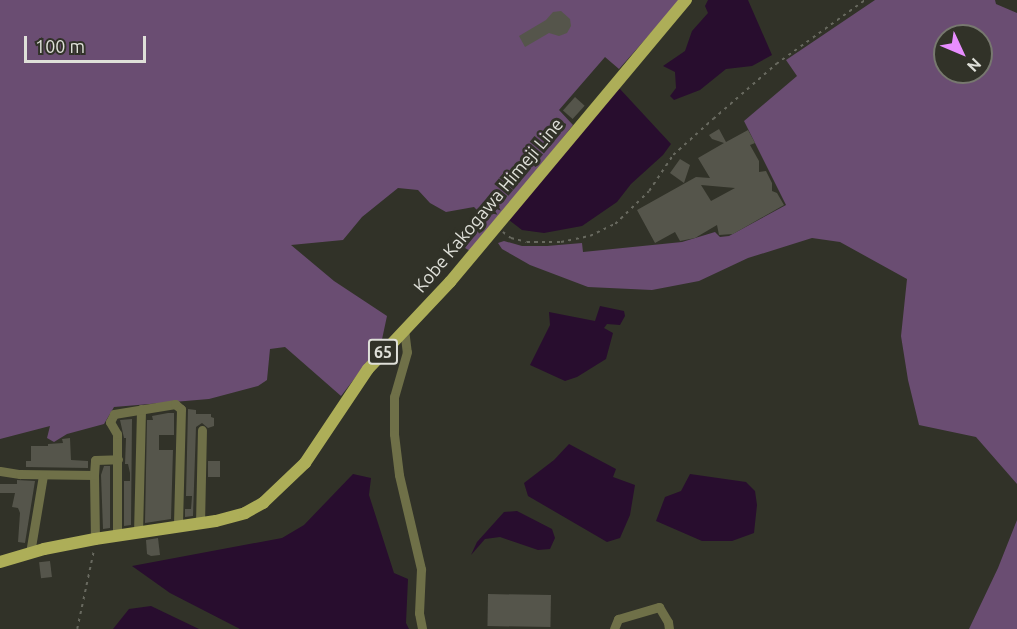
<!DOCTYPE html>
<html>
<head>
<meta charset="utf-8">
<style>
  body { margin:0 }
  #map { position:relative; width:1017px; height:629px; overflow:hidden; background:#313228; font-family:Ubuntu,sans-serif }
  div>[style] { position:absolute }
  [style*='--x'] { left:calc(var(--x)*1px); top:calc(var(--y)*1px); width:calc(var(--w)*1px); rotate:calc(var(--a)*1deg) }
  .green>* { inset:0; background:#6a4d72 }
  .water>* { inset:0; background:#280d2e }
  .building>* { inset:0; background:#55554b; transform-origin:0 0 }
  .path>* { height:1.5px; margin-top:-0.75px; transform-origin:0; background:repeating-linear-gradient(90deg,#68695f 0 3px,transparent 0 7.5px) }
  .minor>* { height:9px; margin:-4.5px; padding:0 4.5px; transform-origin:4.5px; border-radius:4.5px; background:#6f7048 }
  .major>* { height:12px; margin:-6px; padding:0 6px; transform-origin:6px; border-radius:6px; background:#adae58 }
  span { translate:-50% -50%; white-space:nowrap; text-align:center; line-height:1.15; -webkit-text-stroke:6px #313228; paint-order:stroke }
  .shield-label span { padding:2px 4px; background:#313228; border:2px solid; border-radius:4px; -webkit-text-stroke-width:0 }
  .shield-label { font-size:16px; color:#dfe0d9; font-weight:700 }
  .street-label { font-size:18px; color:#dfe0d9 }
  .north { position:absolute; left:933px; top:24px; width:60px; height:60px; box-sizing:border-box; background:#313228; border:2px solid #77786f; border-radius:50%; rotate:134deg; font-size:16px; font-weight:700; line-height:24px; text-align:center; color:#dfe0d9 }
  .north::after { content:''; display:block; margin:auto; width:21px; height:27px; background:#e88eff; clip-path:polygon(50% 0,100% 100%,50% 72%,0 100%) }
  .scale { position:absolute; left:24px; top:36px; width:122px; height:27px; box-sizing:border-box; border:3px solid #dfe0d9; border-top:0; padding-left:8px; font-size:18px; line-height:21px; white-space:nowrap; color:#dfe0d9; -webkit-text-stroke:4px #313228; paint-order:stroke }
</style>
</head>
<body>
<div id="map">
  <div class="green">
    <div style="clip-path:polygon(0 0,680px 0,619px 69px,605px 57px,559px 110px,573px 125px,472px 252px,465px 248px,486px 219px,474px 207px,446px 212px,430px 203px,418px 190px,398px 188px,362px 217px,343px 240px,291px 245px,334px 281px,387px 316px,381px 344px,341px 396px,285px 347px,270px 349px,267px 380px,258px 386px,209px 399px,114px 407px,104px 424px,67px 434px,54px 442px,47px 438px,50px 426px,0 439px)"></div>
    <div style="clip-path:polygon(evenodd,875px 0,995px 0,996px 4px,1017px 13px,1017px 484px,976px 437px,919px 425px,908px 380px,901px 336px,907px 279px,840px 242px,812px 238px,748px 258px,699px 281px,652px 290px,588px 287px,530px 265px,502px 249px,498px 243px,504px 241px,522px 246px,547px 246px,582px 243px,583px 252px,682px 242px,715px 232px,720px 237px,729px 236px,786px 205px,744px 121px,797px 76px,786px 60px,875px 0,945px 36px,981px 36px,981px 72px,945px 72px,945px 36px)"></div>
    <div style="clip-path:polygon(1017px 520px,1017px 629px,969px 629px,998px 568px)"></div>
  </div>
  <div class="water">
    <div style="clip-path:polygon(708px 0,748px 0,772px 55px,752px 66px,726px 69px,700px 90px,674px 100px,670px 96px,676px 88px,675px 72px,663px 66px,685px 51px,692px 31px,708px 13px,705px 6px)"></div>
    <div style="clip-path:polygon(620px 89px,671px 144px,663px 155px,631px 184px,617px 202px,582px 226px,544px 233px,522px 230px,509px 220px,614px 90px)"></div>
    <div style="clip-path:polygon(600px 306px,624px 311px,625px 316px,620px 325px,607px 324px,604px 328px,613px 333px,606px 359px,577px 377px,565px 381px,530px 365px,550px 325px,549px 312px,595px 321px)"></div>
    <div style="clip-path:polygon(569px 444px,616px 469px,613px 477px,635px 485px,630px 515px,620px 538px,607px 542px,528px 496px,524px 483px,554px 460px)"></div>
    <div style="clip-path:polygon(353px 474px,371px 478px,369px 495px,394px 573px,408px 579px,406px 623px,409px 629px,240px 629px,170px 593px,132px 566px,282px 538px,304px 525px)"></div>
    <div style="clip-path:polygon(690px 474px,746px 482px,755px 491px,757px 505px,754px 533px,732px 541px,702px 541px,656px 521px,665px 497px,681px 491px)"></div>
    <div style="clip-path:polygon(517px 511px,552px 529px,555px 538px,550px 549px,538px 550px,500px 537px,485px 539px,471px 555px,477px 542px,504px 512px)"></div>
    <div style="clip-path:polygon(151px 606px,199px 629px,113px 629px,129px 609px)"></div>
  </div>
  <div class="building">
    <div style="clip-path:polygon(561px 11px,570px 19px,571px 26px,567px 33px,559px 36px,549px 33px,525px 47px,519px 36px,546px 20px,553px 12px)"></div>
    <div style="left:575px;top:97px;width:13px;height:18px;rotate:42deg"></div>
    <div style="clip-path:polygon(evenodd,719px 129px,726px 142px,748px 130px,755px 143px,750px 145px,759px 161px,759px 172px,766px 171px,772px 183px,772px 191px,777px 193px,784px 205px,733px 234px,719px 235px,717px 225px,695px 238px,680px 241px,675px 232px,655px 243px,637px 210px,696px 177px,710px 178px,698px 158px,724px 143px,712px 139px,709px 135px,719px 129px,701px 185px,735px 188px,711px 201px,701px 185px)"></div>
    <div style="clip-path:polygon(680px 159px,690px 165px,684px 183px,670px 173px)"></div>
    <div style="clip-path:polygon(188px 409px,196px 410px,196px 414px,211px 414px,211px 417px,214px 418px,214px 426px,208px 428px,202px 423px,196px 427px,193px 516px,185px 517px,185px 509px,191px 509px,192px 496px,186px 496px)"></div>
    <div style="clip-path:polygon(168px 413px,174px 413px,174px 435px,159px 435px,159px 450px,173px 450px,171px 519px,145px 523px,147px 420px,153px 420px,152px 416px)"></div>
    <div style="clip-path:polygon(132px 419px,131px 525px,124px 526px,124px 481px,130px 481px,130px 473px,128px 464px,125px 464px,126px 438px,124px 438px,120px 420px)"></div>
    <div style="clip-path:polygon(70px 438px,71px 460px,88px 461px,88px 468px,26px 467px,26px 461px,31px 461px,31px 446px,48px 446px,48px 444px,63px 443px,62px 439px)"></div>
    <div style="left:208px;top:461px;width:12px;height:16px"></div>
    <div style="clip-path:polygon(104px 466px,110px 466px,110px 528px,103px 529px,101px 475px)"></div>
    <div style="clip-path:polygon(17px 480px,35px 481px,25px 543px,18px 542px,20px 513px,18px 508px,12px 507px,15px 493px,0 493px,0 484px,17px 484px)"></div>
    <div style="clip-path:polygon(158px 538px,160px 555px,151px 556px,147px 554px,146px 540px)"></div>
    <div style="left:50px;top:561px;width:16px;height:11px;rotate:83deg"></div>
    <div style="left:488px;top:594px;width:63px;height:32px;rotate:1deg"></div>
  </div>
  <div class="path">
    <div style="--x:503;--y:232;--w:10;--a:37"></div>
    <div style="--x:511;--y:238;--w:16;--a:14"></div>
    <div style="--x:527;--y:242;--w:34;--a:0"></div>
    <div style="--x:561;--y:242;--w:30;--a:-12"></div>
    <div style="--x:590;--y:236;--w:28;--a:-26"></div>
    <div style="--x:615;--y:224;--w:47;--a:-44.1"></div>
    <div style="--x:649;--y:191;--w:43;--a:-56.3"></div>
    <div style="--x:673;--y:155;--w:54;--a:-42"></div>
    <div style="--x:713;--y:119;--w:84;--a:-41.1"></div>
    <div style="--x:776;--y:64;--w:110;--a:-35.7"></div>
    <div style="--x:77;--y:629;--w:82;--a:-78"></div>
  </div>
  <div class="minor">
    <div style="--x:404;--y:329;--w:23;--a:83"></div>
    <div style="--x:407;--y:352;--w:47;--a:106.1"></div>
    <div style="--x:394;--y:397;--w:37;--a:90"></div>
    <div style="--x:394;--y:434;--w:41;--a:83"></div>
    <div style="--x:399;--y:475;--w:97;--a:76.8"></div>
    <div style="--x:421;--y:569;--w:44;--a:92.6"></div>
    <div style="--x:419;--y:613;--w:16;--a:79"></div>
    <div style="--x:0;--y:471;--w:20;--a:9"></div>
    <div style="--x:20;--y:474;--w:74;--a:0.8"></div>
    <div style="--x:94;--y:475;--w:64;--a:89.1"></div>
    <div style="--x:94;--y:475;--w:15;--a:-86"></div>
    <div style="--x:95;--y:460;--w:23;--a:-2"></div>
    <div style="--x:200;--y:524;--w:94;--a:-88.8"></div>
    <div style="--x:138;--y:533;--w:124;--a:-88.6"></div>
    <div style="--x:117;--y:536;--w:102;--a:-90"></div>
    <div style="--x:117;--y:434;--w:14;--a:-120"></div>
    <div style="--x:110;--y:422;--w:9;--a:-63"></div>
    <div style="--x:114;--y:414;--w:62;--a:-9.3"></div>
    <div style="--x:175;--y:404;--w:8;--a:40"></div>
    <div style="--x:181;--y:409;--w:118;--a:91.5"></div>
    <div style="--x:30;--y:553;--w:79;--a:-80.5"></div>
    <div style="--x:614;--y:629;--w:11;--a:-68"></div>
    <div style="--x:618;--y:619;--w:43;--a:-16.3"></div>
    <div style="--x:659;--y:607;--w:17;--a:59"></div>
    <div style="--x:668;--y:622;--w:7;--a:82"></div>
  </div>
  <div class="major">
    <div style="--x:0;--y:562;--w:46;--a:-16.5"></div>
    <div style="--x:44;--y:549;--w:52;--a:-11.1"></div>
    <div style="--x:95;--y:539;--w:122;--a:-8.5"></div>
    <div style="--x:216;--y:521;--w:30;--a:-15"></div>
    <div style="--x:245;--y:513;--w:21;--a:-29"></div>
    <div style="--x:263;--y:503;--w:58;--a:-43.6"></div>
    <div style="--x:305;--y:463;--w:113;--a:-56.2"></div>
    <div style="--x:368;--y:369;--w:120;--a:-46.7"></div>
    <div style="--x:450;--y:282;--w:368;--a:-50.1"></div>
  </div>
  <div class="shield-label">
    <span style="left:383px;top:352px">65</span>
  </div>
  <div class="street-label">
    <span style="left:488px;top:205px;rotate:-50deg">Kobe Kakogawa Himeji Line</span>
  </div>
  <div class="north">N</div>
  <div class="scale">100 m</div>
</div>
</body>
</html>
